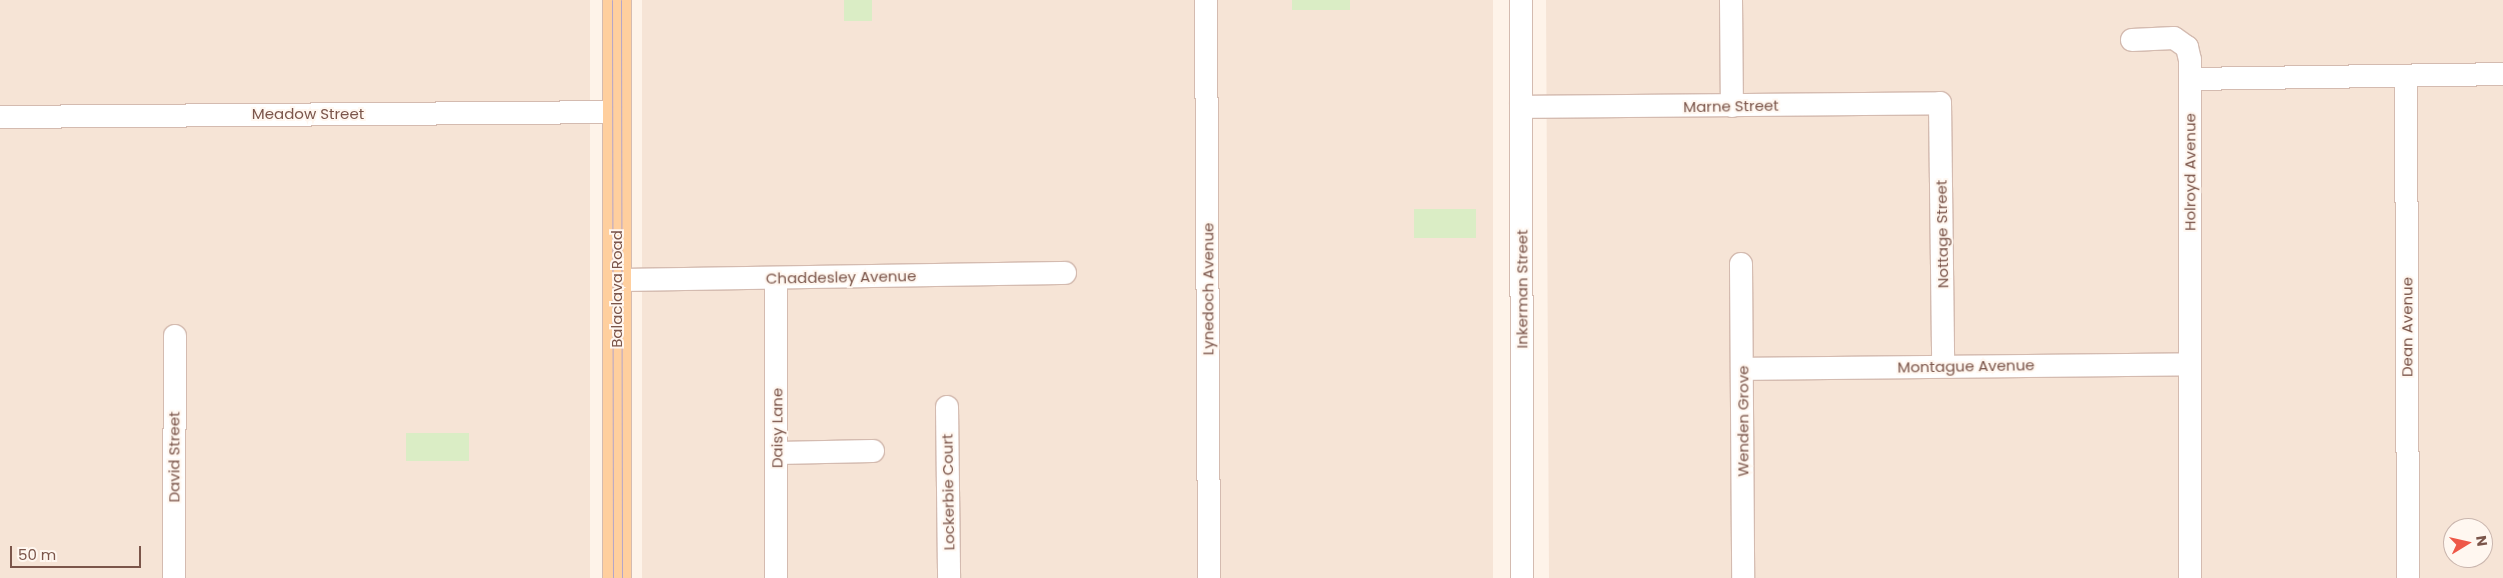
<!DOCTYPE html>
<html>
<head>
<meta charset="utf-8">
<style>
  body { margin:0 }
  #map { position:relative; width:2503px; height:578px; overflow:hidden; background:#fef3e9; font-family:Poppins,sans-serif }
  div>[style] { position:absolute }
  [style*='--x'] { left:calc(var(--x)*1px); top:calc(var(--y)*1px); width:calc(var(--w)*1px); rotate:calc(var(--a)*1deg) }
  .residential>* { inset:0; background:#f6e4d6; transform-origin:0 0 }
  .green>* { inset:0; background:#daedc5; transform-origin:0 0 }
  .roads { filter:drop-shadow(1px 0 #d4bbb0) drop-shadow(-1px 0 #d4bbb0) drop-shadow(0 1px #d4bbb0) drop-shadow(0 -1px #d4bbb0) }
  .minor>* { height:22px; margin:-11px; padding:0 11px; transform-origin:11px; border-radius:11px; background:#fff }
  .major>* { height:28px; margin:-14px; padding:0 14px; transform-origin:14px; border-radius:14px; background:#ffcf9e }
  .tram>* { height:1px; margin:-0.5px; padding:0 0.5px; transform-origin:0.5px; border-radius:0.5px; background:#b4a5ca }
  span { translate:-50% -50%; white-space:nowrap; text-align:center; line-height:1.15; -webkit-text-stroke:4px #fff7f0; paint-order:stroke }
  .street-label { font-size:15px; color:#7b554a }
  .north { position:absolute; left:2443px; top:518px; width:50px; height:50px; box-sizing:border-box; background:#fff7f0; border:1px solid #cab6ae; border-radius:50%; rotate:81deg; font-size:14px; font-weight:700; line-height:20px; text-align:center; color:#7b554a }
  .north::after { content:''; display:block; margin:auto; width:18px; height:22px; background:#ee5747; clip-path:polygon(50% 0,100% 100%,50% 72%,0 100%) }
  .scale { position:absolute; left:10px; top:546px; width:131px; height:22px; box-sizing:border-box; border:2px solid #7b554a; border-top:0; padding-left:6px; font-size:15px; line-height:18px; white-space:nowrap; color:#7b554a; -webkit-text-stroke:4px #fff7f0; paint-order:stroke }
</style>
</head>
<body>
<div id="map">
  <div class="residential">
    <div style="left:0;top:0;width:590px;height:578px"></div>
    <div style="left:642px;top:0;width:851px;height:578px"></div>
    <div style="clip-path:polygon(evenodd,1546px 0,2503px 0,2503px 578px,1549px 578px,1546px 0,2453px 528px,2483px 528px,2483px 558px,2453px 558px,2453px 528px)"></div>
  </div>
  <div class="green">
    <div style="left:844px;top:0;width:28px;height:21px"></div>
    <div style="left:1292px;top:0;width:58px;height:10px"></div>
    <div style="left:1476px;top:209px;width:29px;height:62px;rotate:90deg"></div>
    <div style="left:406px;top:433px;width:63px;height:28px"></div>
  </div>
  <div class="roads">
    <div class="minor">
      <div style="--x:1206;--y:0;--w:578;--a:89.7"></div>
      <div style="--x:1521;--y:0;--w:578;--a:89.9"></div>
      <div style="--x:1731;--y:0;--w:106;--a:89.5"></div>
      <div style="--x:2132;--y:40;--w:42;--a:-2.7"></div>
      <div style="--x:2174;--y:38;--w:16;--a:35"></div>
      <div style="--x:2187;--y:47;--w:13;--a:77"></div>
      <div style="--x:2190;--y:60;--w:518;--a:90"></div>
      <div style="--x:2406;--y:76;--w:502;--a:89.77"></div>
      <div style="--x:2190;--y:79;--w:313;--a:-0.9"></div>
      <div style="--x:1521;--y:107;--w:419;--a:-0.5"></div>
      <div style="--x:1940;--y:103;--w:263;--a:89.3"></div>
      <div style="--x:0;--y:117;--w:617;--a:-0.46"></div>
      <div style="--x:1741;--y:264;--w:314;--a:89.6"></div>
      <div style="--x:617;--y:280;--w:448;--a:-0.9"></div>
      <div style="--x:1742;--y:369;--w:447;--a:-0.6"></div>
      <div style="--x:947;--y:407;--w:171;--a:89.3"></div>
      <div style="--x:777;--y:453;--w:96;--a:-1.2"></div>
      <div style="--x:174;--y:578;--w:242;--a:-89.8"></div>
      <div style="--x:776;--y:578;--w:300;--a:-90"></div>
    </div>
    <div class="major">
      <div style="--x:617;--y:0;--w:578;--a:90"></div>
    </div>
  </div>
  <div class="tram">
    <div style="--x:612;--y:0;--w:578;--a:89.9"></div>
    <div style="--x:621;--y:0;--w:578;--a:89.9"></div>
  </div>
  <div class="street-label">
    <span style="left:1731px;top:106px;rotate:-1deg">Marne Street</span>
    <span style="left:308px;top:114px">Meadow Street</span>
    <span style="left:2190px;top:172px;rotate:-90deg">Holroyd Avenue</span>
    <span style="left:1942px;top:234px;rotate:-91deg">Nottage Street</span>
    <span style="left:841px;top:277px;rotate:-1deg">Chaddesley Avenue</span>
    <span style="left:617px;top:289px;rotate:-90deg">Balaclava Road</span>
    <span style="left:1208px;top:289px;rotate:-90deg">Lynedoch Avenue</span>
    <span style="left:1522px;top:289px;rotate:-90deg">Inkerman Street</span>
    <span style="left:2407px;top:327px;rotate:-90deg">Dean Avenue</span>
    <span style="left:1966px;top:366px;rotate:-1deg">Montague Avenue</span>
    <span style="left:1743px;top:421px;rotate:-90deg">Wenden Grove</span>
    <span style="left:777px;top:428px;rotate:-90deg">Daisy Lane</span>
    <span style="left:174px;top:457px;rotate:-90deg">David Street</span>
    <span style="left:948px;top:492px;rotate:-91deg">Lockerbie Court</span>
  </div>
  <div class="north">N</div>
  <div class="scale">50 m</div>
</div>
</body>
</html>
